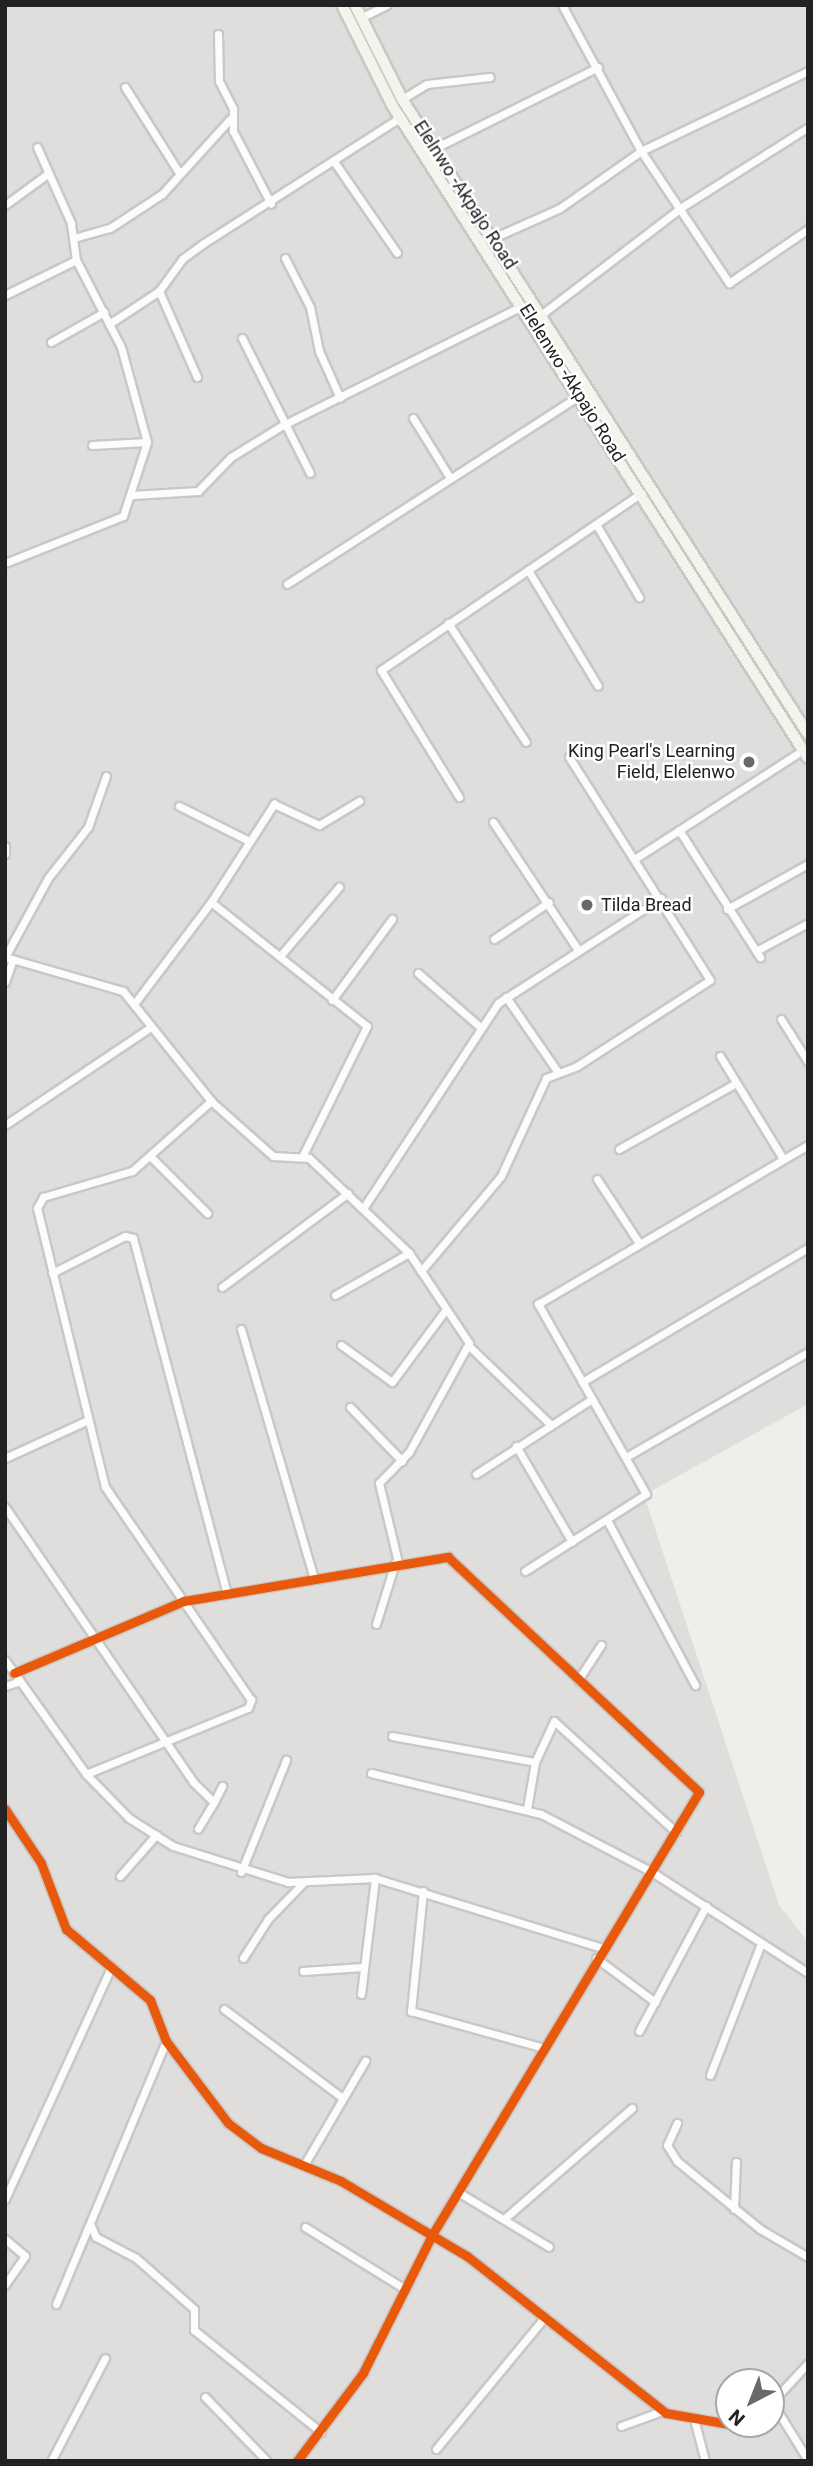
<!DOCTYPE html>
<html>
<head>
<meta charset="utf-8">
<style>
  body { margin:0 }
  #map { position:relative; width:813px; height:2466px; overflow:hidden; background:#f0eeeb; font-family:Roboto,sans-serif }
  div>[style] { position:absolute }
  [style*='--x'] { left:calc(var(--x)*1px); top:calc(var(--y)*1px); width:calc(var(--w)*1px); rotate:calc(var(--a)*1deg) }
  .residential>* { inset:0; background:#dfdedc }
  .roads { filter:drop-shadow(2px 0 #c9c8c7) drop-shadow(-2px 0 #c9c8c7) drop-shadow(0 2px #c9c8c7) drop-shadow(0 -2px #c9c8c7) }
  .minor>* { height:7px; margin:-3.5px; padding:0 3.5px; transform-origin:3.5px; border-radius:3.5px; background:#fdfcfc }
  .secondary>* { height:10px; margin:-5px; padding:0 5px; transform-origin:5px; border-radius:5px; background:#f4f4ed }
  .cycleway>* { height:9px; margin:-4.5px; padding:0 4.5px; transform-origin:4.5px; border-radius:4.5px; background:#e8590c }
  .dots>* { width:19px; height:19px; translate:-50% -50%; box-sizing:border-box; border:4px solid #fff; border-radius:50% }
  span { translate:-50% -50%; white-space:nowrap; text-align:center; line-height:1.15; -webkit-text-stroke:5px #fff; paint-order:stroke }
  .street-label { font-size:18px; color:#222 }
  .poi-label { font-size:18px; color:#222 }
  .right { translate:-100% -50%; text-align:right }
  .left { translate:0 -50%; text-align:left }
  .frame { position:absolute; inset:0; border:7px solid #222; pointer-events:none }
  .north { position:absolute; left:715px; top:2368px; width:70px; height:70px; box-sizing:border-box; background:#fff; border:2px solid #a7a7a7; border-radius:50%; rotate:222deg; font-size:19px; font-weight:700; line-height:28px; text-align:center; color:#222 }
  .north::after { content:''; display:block; margin:auto; width:24px; height:32px; background:#6a6968; clip-path:polygon(50% 0,100% 100%,50% 72%,0 100%) }
</style>
</head>
<body>
<div id="map">
  <div class="residential">
    <div style="clip-path:polygon(evenodd,5px 5px,808px 5px,808px 1404px,644px 1495px,779px 1905px,808px 1942px,808px 2461px,5px 2461px,5px 5px,729px 2382px,771px 2382px,771px 2424px,729px 2424px,729px 2382px)"></div>
  </div>
  <div class="roads">
    <div class="minor">
      <div style="--x:562;--y:5;--w:166;--a:61.6"></div>
      <div style="--x:641;--y:151;--w:159;--a:56.3"></div>
      <div style="--x:729;--y:283;--w:96;--a:-34.4"></div>
      <div style="--x:360;--y:18;--w:30;--a:-26"></div>
      <div style="--x:218;--y:34;--w:47;--a:88.8"></div>
      <div style="--x:219;--y:81;--w:31;--a:63"></div>
      <div style="--x:233;--y:109;--w:22;--a:90"></div>
      <div style="--x:233;--y:131;--w:82;--a:62.5"></div>
      <div style="--x:125;--y:87;--w:99;--a:57.8"></div>
      <div style="--x:402;--y:99;--w:29;--a:-31"></div>
      <div style="--x:427;--y:84;--w:63;--a:-6.3"></div>
      <div style="--x:435;--y:148;--w:182;--a:-26.4"></div>
      <div style="--x:335;--y:163;--w:109;--a:55.4"></div>
      <div style="--x:5;--y:205;--w:51;--a:-36.2"></div>
      <div style="--x:74;--y:238;--w:37;--a:-16"></div>
      <div style="--x:110;--y:228;--w:62;--a:-33.2"></div>
      <div style="--x:162;--y:194;--w:101;--a:-47.8"></div>
      <div style="--x:493;--y:238;--w:73;--a:-24.1"></div>
      <div style="--x:560;--y:208;--w:99;--a:-35.1"></div>
      <div style="--x:641;--y:151;--w:185;--a:-25.6"></div>
      <div style="--x:285;--y:258;--w:55;--a:63"></div>
      <div style="--x:310;--y:307;--w:45;--a:78.4"></div>
      <div style="--x:319;--y:351;--w:51;--a:65.9"></div>
      <div style="--x:159;--y:291;--w:94;--a:66.2"></div>
      <div style="--x:5;--y:295;--w:79;--a:-26.2"></div>
      <div style="--x:542;--y:314;--w:176;--a:-37.4"></div>
      <div style="--x:682;--y:207;--w:148;--a:-32.3"></div>
      <div style="--x:109;--y:324;--w:60;--a:-33.4"></div>
      <div style="--x:159;--y:291;--w:39;--a:-54"></div>
      <div style="--x:182;--y:259;--w:27;--a:-36"></div>
      <div style="--x:204;--y:243;--w:234;--a:-32.6"></div>
      <div style="--x:242;--y:338;--w:151;--a:63.3"></div>
      <div style="--x:51;--y:342;--w:61;--a:-29.5"></div>
      <div style="--x:413;--y:418;--w:70;--a:58.3"></div>
      <div style="--x:92;--y:445;--w:55;--a:-3.1"></div>
      <div style="--x:132;--y:495;--w:66;--a:-3.5"></div>
      <div style="--x:198;--y:491;--w:47;--a:-45.9"></div>
      <div style="--x:231;--y:457;--w:61;--a:-31.6"></div>
      <div style="--x:283;--y:425;--w:267;--a:-26.5"></div>
      <div style="--x:596;--y:524;--w:85;--a:59.5"></div>
      <div style="--x:5;--y:563;--w:127;--a:-21.7"></div>
      <div style="--x:123;--y:516;--w:78;--a:-72"></div>
      <div style="--x:147;--y:442;--w:98;--a:-105.3"></div>
      <div style="--x:121;--y:347;--w:98;--a:-117.3"></div>
      <div style="--x:76;--y:260;--w:37;--a:-98"></div>
      <div style="--x:71;--y:223;--w:83;--a:-114.1"></div>
      <div style="--x:528;--y:570;--w:135;--a:58.9"></div>
      <div style="--x:287;--y:584;--w:349;--a:-32.8"></div>
      <div style="--x:448;--y:623;--w:142;--a:56.8"></div>
      <div style="--x:459;--y:797;--w:149;--a:-121.6"></div>
      <div style="--x:381;--y:670;--w:315;--a:-34.2"></div>
      <div style="--x:179;--y:806;--w:78;--a:26.6"></div>
      <div style="--x:493;--y:822;--w:154;--a:56.4"></div>
      <div style="--x:679;--y:830;--w:151;--a:57.5"></div>
      <div style="--x:5;--y:846;--w:8;--a:90"></div>
      <div style="--x:636;--y:858;--w:199;--a:-32.9"></div>
      <div style="--x:211;--y:902;--w:199;--a:38.5"></div>
      <div style="--x:367;--y:1026;--w:146;--a:116.4"></div>
      <div style="--x:727;--y:909;--w:93;--a:-29.1"></div>
      <div style="--x:494;--y:939;--w:66;--a:-33.9"></div>
      <div style="--x:756;--y:951;--w:59;--a:-28.3"></div>
      <div style="--x:280;--y:956;--w:91;--a:-49.5"></div>
      <div style="--x:5;--y:957;--w:123;--a:16.1"></div>
      <div style="--x:123;--y:991;--w:141;--a:51.3"></div>
      <div style="--x:211;--y:1101;--w:83;--a:41.6"></div>
      <div style="--x:273;--y:1156;--w:36;--a:3"></div>
      <div style="--x:309;--y:1158;--w:138;--a:43.5"></div>
      <div style="--x:409;--y:1253;--w:108;--a:56.3"></div>
      <div style="--x:469;--y:1343;--w:124;--a:118.8"></div>
      <div style="--x:409;--y:1452;--w:43;--a:134.1"></div>
      <div style="--x:379;--y:1483;--w:81;--a:76.5"></div>
      <div style="--x:5;--y:957;--w:90;--a:-61.4"></div>
      <div style="--x:48;--y:878;--w:65;--a:-51.9"></div>
      <div style="--x:88;--y:827;--w:54;--a:-70.6"></div>
      <div style="--x:418;--y:973;--w:81;--a:41"></div>
      <div style="--x:5;--y:982;--w:24;--a:-71"></div>
      <div style="--x:506;--y:997;--w:90;--a:55.4"></div>
      <div style="--x:332;--y:1000;--w:101;--a:-53.5"></div>
      <div style="--x:134;--y:1004;--w:128;--a:-53"></div>
      <div style="--x:211;--y:902;--w:117;--a:-57.3"></div>
      <div style="--x:274;--y:804;--w:50;--a:25"></div>
      <div style="--x:319;--y:825;--w:47;--a:-31"></div>
      <div style="--x:781;--y:1019;--w:51;--a:57.9"></div>
      <div style="--x:720;--y:1056;--w:121;--a:58.5"></div>
      <div style="--x:5;--y:1125;--w:176;--a:-33.9"></div>
      <div style="--x:619;--y:1149;--w:134;--a:-29.4"></div>
      <div style="--x:150;--y:1156;--w:81;--a:45"></div>
      <div style="--x:597;--y:1179;--w:77;--a:56.7"></div>
      <div style="--x:364;--y:1207;--w:244;--a:-56.7"></div>
      <div style="--x:498;--y:1003;--w:194;--a:-32.8"></div>
      <div style="--x:421;--y:1271;--w:124;--a:-49.9"></div>
      <div style="--x:501;--y:1176;--w:108;--a:-65.3"></div>
      <div style="--x:546;--y:1078;--w:33;--a:-21"></div>
      <div style="--x:577;--y:1066;--w:158;--a:-32.9"></div>
      <div style="--x:710;--y:980;--w:264;--a:-122.3"></div>
      <div style="--x:52;--y:1273;--w:82;--a:-26.9"></div>
      <div style="--x:125;--y:1236;--w:8;--a:14"></div>
      <div style="--x:133;--y:1238;--w:365;--a:75.2"></div>
      <div style="--x:222;--y:1287;--w:157;--a:-36.7"></div>
      <div style="--x:335;--y:1295;--w:85;--a:-29.6"></div>
      <div style="--x:241;--y:1329;--w:256;--a:73.7"></div>
      <div style="--x:341;--y:1345;--w:63;--a:36"></div>
      <div style="--x:392;--y:1382;--w:87;--a:-53.4"></div>
      <div style="--x:471;--y:1348;--w:110;--a:43.9"></div>
      <div style="--x:582;--y:1382;--w:263;--a:-30.7"></div>
      <div style="--x:350;--y:1407;--w:75;--a:46.1"></div>
      <div style="--x:516;--y:1446;--w:111;--a:59.7"></div>
      <div style="--x:626;--y:1457;--w:210;--a:-30"></div>
      <div style="--x:5;--y:1458;--w:89;--a:-24.6"></div>
      <div style="--x:476;--y:1474;--w:138;--a:-32.9"></div>
      <div style="--x:5;--y:1507;--w:333;--a:55.6"></div>
      <div style="--x:193;--y:1782;--w:29;--a:44"></div>
      <div style="--x:214;--y:1802;--w:31;--a:121"></div>
      <div style="--x:608;--y:1522;--w:185;--a:61.9"></div>
      <div style="--x:525;--y:1571;--w:143;--a:-32.5"></div>
      <div style="--x:646;--y:1494;--w:219;--a:-119.6"></div>
      <div style="--x:538;--y:1304;--w:313;--a:-30.5"></div>
      <div style="--x:376;--y:1624;--w:64;--a:-72.7"></div>
      <div style="--x:5;--y:1660;--w:140;--a:54.6"></div>
      <div style="--x:86;--y:1774;--w:62;--a:45.7"></div>
      <div style="--x:129;--y:1818;--w:52;--a:32.5"></div>
      <div style="--x:173;--y:1846;--w:121;--a:17.4"></div>
      <div style="--x:288;--y:1882;--w:87;--a:-2.6"></div>
      <div style="--x:375;--y:1878;--w:239;--a:17.1"></div>
      <div style="--x:14;--y:1673;--w:185;--a:-23"></div>
      <div style="--x:184;--y:1601;--w:268;--a:-9.5"></div>
      <div style="--x:448;--y:1557;--w:344;--a:43.1"></div>
      <div style="--x:699;--y:1792;--w:517;--a:121.08"></div>
      <div style="--x:432;--y:2235;--w:154;--a:116.6"></div>
      <div style="--x:363;--y:2373;--w:110;--a:126.9"></div>
      <div style="--x:578;--y:1680;--w:42;--a:-56.7"></div>
      <div style="--x:5;--y:1686;--w:16;--a:-18"></div>
      <div style="--x:392;--y:1736;--w:145;--a:10.3"></div>
      <div style="--x:371;--y:1773;--w:175;--a:13.6"></div>
      <div style="--x:541;--y:1814;--w:125;--a:27.6"></div>
      <div style="--x:652;--y:1872;--w:186;--a:32.9"></div>
      <div style="--x:86;--y:1774;--w:175;--a:-22.2"></div>
      <div style="--x:248;--y:1708;--w:9;--a:-69"></div>
      <div style="--x:251;--y:1700;--w:258;--a:-124.4"></div>
      <div style="--x:105;--y:1487;--w:287;--a:-103.7"></div>
      <div style="--x:37;--y:1208;--w:13;--a:-61"></div>
      <div style="--x:43;--y:1197;--w:93;--a:-16.3"></div>
      <div style="--x:132;--y:1171;--w:106;--a:-41.5"></div>
      <div style="--x:214;--y:1802;--w:18;--a:-63"></div>
      <div style="--x:5;--y:1809;--w:65;--a:56.3"></div>
      <div style="--x:41;--y:1863;--w:71;--a:69.3"></div>
      <div style="--x:66;--y:1929;--w:110;--a:40.2"></div>
      <div style="--x:150;--y:2000;--w:44;--a:68.7"></div>
      <div style="--x:166;--y:2041;--w:103;--a:52.9"></div>
      <div style="--x:228;--y:2123;--w:41;--a:37.1"></div>
      <div style="--x:261;--y:2148;--w:87;--a:22.4"></div>
      <div style="--x:341;--y:2181;--w:147;--a:30.8"></div>
      <div style="--x:467;--y:2256;--w:253;--a:38.3"></div>
      <div style="--x:666;--y:2413;--w:64;--a:9.9"></div>
      <div style="--x:527;--y:1809;--w:48;--a:-80.3"></div>
      <div style="--x:535;--y:1762;--w:45;--a:-65.1"></div>
      <div style="--x:554;--y:1721;--w:165;--a:42.3"></div>
      <div style="--x:241;--y:1872;--w:121;--a:-68.1"></div>
      <div style="--x:120;--y:1876;--w:55;--a:-48.7"></div>
      <div style="--x:423;--y:1891;--w:121;--a:95.7"></div>
      <div style="--x:411;--y:2011;--w:138;--a:15.5"></div>
      <div style="--x:243;--y:1958;--w:46;--a:-57.3"></div>
      <div style="--x:268;--y:1919;--w:50;--a:-45.8"></div>
      <div style="--x:596;--y:1958;--w:74;--a:36.7"></div>
      <div style="--x:303;--y:1971;--w:60;--a:-3.8"></div>
      <div style="--x:361;--y:1994;--w:117;--a:-83.1"></div>
      <div style="--x:224;--y:2009;--w:145;--a:36.9"></div>
      <div style="--x:639;--y:2031;--w:142;--a:-61.8"></div>
      <div style="--x:710;--y:2075;--w:138;--a:-68.8"></div>
      <div style="--x:677;--y:2123;--w:24;--a:114"></div>
      <div style="--x:667;--y:2145;--w:19;--a:58"></div>
      <div style="--x:677;--y:2161;--w:107;--a:39.3"></div>
      <div style="--x:760;--y:2229;--w:56;--a:30.3"></div>
      <div style="--x:304;--y:2165;--w:121;--a:-59.6"></div>
      <div style="--x:458;--y:2192;--w:106;--a:31.1"></div>
      <div style="--x:5;--y:2199;--w:252;--a:-65.4"></div>
      <div style="--x:734;--y:2209;--w:47;--a:-87.6"></div>
      <div style="--x:505;--y:2218;--w:168;--a:-40.9"></div>
      <div style="--x:91;--y:2226;--w:12;--a:66"></div>
      <div style="--x:96;--y:2237;--w:45;--a:27.7"></div>
      <div style="--x:136;--y:2258;--w:77;--a:41.3"></div>
      <div style="--x:194;--y:2309;--w:21;--a:90"></div>
      <div style="--x:194;--y:2330;--w:163;--a:38.8"></div>
      <div style="--x:305;--y:2227;--w:118;--a:31.8"></div>
      <div style="--x:5;--y:2239;--w:26;--a:40"></div>
      <div style="--x:25;--y:2256;--w:35;--a:125"></div>
      <div style="--x:56;--y:2304;--w:285;--a:-67.3"></div>
      <div style="--x:205;--y:2397;--w:89;--a:45.9"></div>
      <div style="--x:772;--y:2402;--w:68;--a:58.2"></div>
      <div style="--x:771;--y:2403;--w:54;--a:-47.2"></div>
      <div style="--x:694;--y:2419;--w:43;--a:75.3"></div>
      <div style="--x:730;--y:2424;--w:17;--a:0"></div>
      <div style="--x:621;--y:2426;--w:44;--a:-20.1"></div>
      <div style="--x:436;--y:2449;--w:171;--a:-50.5"></div>
      <div style="--x:51;--y:2461;--w:116;--a:-62.3"></div>
    </div>
    <div class="secondary">
      <div style="--x:342;--y:5;--w:112;--a:63.4"></div>
      <div style="--x:392;--y:105;--w:774;--a:57.5"></div>
      <div style="--x:355;--y:5;--w:105;--a:63.4"></div>
      <div style="--x:402;--y:99;--w:754;--a:57.41"></div>
    </div>
  </div>
  <div class="cycleway">
    <div style="--x:14;--y:1673;--w:185;--a:-23"></div>
    <div style="--x:184;--y:1601;--w:268;--a:-9.5"></div>
    <div style="--x:448;--y:1557;--w:344;--a:43.1"></div>
    <div style="--x:699;--y:1792;--w:517;--a:121.08"></div>
    <div style="--x:432;--y:2235;--w:154;--a:116.6"></div>
    <div style="--x:363;--y:2373;--w:110;--a:126.9"></div>
    <div style="--x:5;--y:1809;--w:65;--a:56.3"></div>
    <div style="--x:41;--y:1863;--w:71;--a:69.3"></div>
    <div style="--x:66;--y:1929;--w:110;--a:40.2"></div>
    <div style="--x:150;--y:2000;--w:44;--a:68.7"></div>
    <div style="--x:166;--y:2041;--w:103;--a:52.9"></div>
    <div style="--x:228;--y:2123;--w:41;--a:37.1"></div>
    <div style="--x:261;--y:2148;--w:87;--a:22.4"></div>
    <div style="--x:341;--y:2181;--w:147;--a:30.8"></div>
    <div style="--x:467;--y:2256;--w:253;--a:38.3"></div>
    <div style="--x:666;--y:2413;--w:64;--a:9.9"></div>
  </div>
  <div class="dots">
    <div style="left:749px;top:762px;background:#6a6968"></div>
    <div style="left:587px;top:905px;background:#6a6968"></div>
  </div>
  <div class="street-label">
    <span style="left:465px;top:195px;rotate:57deg">Elelnwo -Akpajo Road</span>
    <span style="left:572px;top:383px;rotate:58deg">Elelenwo -Akpajo Road</span>
  </div>
  <div class="poi-label">
    <span class="right" style="left:735px;top:762px">King Pearl's Learning<br>Field, Elelenwo</span>
    <span class="left" style="left:601px;top:905px">Tilda Bread</span>
  </div>
  <div class="frame"></div>
  <div class="north">N</div>
</div>
</body>
</html>
